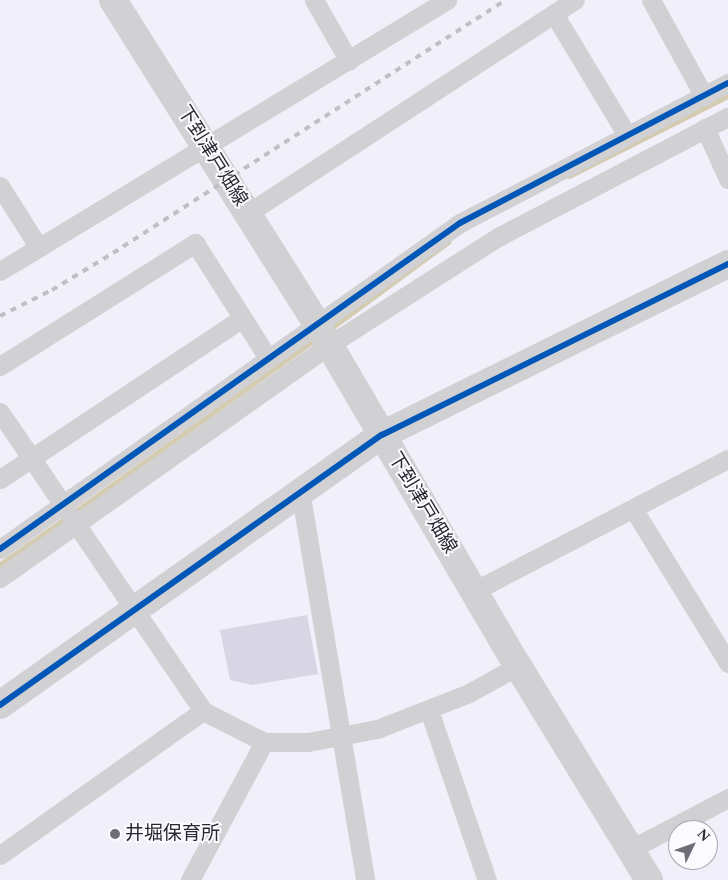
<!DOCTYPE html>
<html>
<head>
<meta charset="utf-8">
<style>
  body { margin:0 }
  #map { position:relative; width:728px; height:880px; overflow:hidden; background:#f0effa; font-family:Spectral,"Noto Sans JP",serif }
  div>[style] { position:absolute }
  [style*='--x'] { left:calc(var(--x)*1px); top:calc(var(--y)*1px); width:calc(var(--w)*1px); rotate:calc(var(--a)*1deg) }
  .stream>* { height:5px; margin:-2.5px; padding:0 2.5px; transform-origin:2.5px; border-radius:2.5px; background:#d3ccb0 }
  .building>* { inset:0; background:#d8d6e4 }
  .street>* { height:19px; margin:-9.5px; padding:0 9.5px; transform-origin:9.5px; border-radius:9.5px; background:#d1d0d3 }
  .secondary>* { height:28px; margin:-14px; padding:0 14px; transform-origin:14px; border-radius:14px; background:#d1d0d3 }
  .rail>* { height:4px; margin-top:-2px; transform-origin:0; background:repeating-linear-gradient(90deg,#c0c0c4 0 6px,transparent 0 12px) }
  .cycleway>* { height:6px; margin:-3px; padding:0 3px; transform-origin:3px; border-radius:3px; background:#0057b8 }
  .dots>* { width:14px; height:14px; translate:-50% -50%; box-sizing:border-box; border:2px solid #fafaff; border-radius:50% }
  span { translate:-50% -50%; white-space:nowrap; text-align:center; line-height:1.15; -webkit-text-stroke:4px #fafaff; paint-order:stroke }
  .street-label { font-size:19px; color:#2a2932 }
  .poi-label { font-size:19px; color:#2a2932 }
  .left { translate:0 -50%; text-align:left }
  .north { position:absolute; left:668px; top:820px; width:50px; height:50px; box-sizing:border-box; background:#fafaff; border:1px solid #a7a6ad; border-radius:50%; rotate:48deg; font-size:14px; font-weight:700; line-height:20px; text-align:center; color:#2a2932 }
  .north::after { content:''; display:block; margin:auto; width:18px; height:22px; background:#6f6e78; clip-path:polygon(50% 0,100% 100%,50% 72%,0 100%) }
</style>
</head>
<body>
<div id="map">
  <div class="stream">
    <div style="--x:569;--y:176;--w:178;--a:-26.7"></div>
    <div style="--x:330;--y:329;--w:147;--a:-36.4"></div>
    <div style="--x:74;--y:512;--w:299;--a:-35.6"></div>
    <div style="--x:0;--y:564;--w:82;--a:-35"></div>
  </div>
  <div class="building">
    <div style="clip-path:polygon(307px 615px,318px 674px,252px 685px,230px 680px,220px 630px)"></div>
  </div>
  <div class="street">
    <div style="--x:314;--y:0;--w:70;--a:60.2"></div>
    <div style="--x:651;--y:0;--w:110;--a:61.1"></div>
    <div style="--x:554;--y:14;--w:141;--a:58.9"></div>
    <div style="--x:705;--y:128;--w:56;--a:65.7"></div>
    <div style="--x:0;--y:186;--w:73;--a:57.8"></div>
    <div style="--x:248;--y:213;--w:390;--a:-33.1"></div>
    <div style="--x:0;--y:271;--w:523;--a:-31.23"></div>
    <div style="--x:0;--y:366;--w:231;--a:-32.2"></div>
    <div style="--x:195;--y:243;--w:136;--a:57.6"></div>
    <div style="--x:0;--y:412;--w:361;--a:55.8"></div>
    <div style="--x:203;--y:711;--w:68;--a:26.9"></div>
    <div style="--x:264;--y:742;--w:44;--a:0"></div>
    <div style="--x:308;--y:742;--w:70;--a:-10.7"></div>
    <div style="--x:377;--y:729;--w:97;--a:-21.3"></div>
    <div style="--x:467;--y:694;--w:58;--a:-28.8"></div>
    <div style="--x:0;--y:479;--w:291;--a:-33.6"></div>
    <div style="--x:300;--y:490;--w:395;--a:80.5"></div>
    <div style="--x:634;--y:510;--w:180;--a:58.4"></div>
    <div style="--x:0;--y:549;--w:564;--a:-35.33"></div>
    <div style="--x:460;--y:223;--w:302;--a:-27.6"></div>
    <div style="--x:0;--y:578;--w:403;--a:-35.3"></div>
    <div style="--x:329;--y:345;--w:201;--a:-32.6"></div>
    <div style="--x:498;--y:237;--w:259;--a:-27.6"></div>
    <div style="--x:474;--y:591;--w:286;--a:-27.5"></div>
    <div style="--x:429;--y:710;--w:180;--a:71.2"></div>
    <div style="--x:631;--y:849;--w:110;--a:-27.7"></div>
    <div style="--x:0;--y:855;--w:249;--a:-35.4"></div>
    <div style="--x:190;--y:880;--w:157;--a:-61.8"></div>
  </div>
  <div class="secondary">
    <div style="--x:113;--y:0;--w:383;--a:57.8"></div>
    <div style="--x:317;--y:324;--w:397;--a:59.6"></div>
    <div style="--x:518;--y:666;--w:251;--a:58.5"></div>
    <div style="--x:0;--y:705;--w:468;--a:-35.3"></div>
    <div style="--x:382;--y:435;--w:386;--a:-26.3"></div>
  </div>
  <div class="rail">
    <div style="--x:0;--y:316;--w:58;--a:-26.6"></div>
    <div style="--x:52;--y:290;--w:71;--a:-31.2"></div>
    <div style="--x:113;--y:253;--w:467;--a:-32.8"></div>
  </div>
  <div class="cycleway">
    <div style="--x:0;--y:549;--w:564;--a:-35.33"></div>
    <div style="--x:460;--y:223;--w:302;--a:-27.6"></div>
    <div style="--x:0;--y:705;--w:468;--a:-35.3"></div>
    <div style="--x:382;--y:435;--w:386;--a:-26.3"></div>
  </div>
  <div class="dots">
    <div style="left:115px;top:834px;background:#6f6e78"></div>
  </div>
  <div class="street-label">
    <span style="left:212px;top:156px;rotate:58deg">下到津戸畑線</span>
    <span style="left:422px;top:503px;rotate:59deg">下到津戸畑線</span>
  </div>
  <div class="poi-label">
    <span class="left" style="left:125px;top:834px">井堀保育所</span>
  </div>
  <div class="north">N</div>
</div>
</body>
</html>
